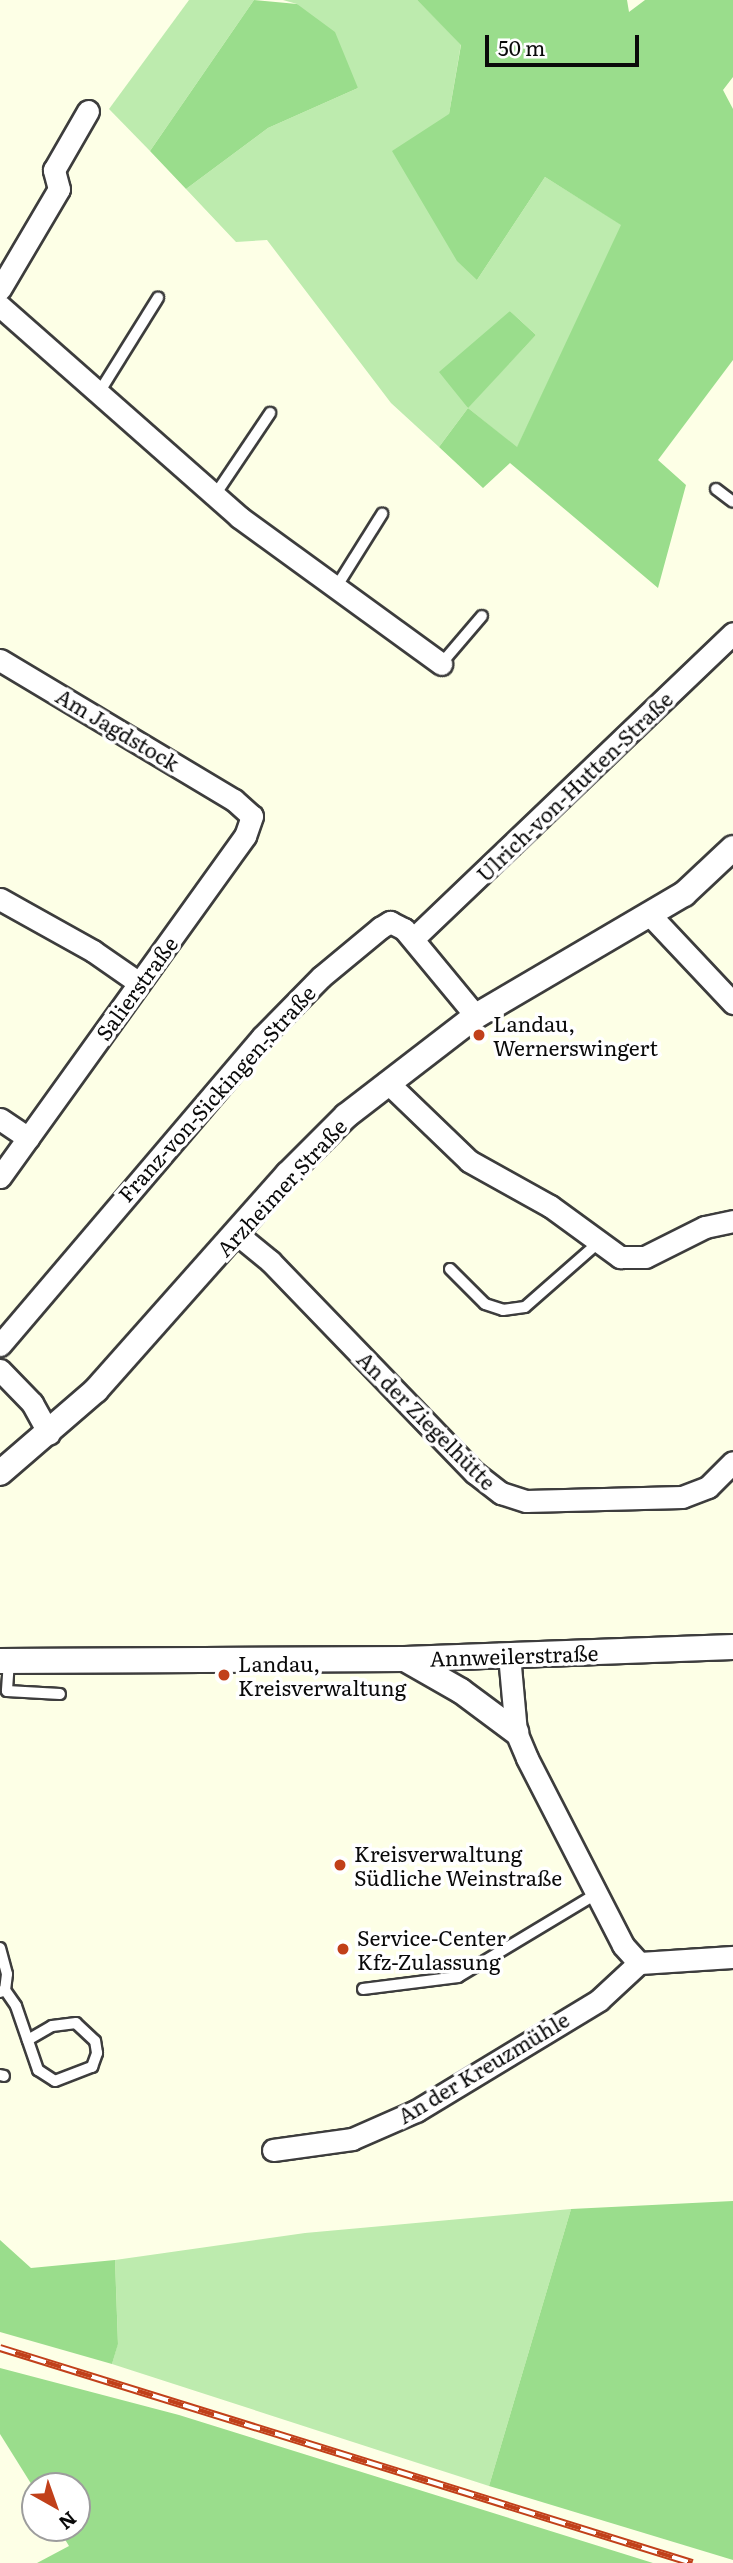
<!DOCTYPE html>
<html>
<head>
<meta charset="utf-8">
<style>
  body { margin:0 }
  #map { position:relative; width:733px; height:2563px; overflow:hidden; background:#fdffe6; font-family:Literata,serif }
  div>[style] { position:absolute }
  [style*='--x'] { left:calc(var(--x)*1px); top:calc(var(--y)*1px); width:calc(var(--w)*1px); rotate:calc(var(--a)*1deg) }
  .green>* { inset:0; background:#bdebae }
  .forest>* { inset:0; background:#9add8c }
  .roads { filter:drop-shadow(2px 0 #3d3d3d) drop-shadow(-2px 0 #3d3d3d) drop-shadow(0 2px #3d3d3d) drop-shadow(0 -2px #3d3d3d) }
  .service>* { height:10px; margin:-5px; padding:0 5px; transform-origin:5px; border-radius:5px; background:#fff }
  .minor>* { height:21px; margin:-10.5px; padding:0 10.5px; transform-origin:10.5px; border-radius:10.5px; background:#fff }
  .tertiary>* { height:24px; margin:-12px; padding:0 12px; transform-origin:12px; border-radius:12px; background:#fff }
  .rail>* { height:8px; margin-top:-4px; transform-origin:0; background:repeating-linear-gradient(90deg,#fff 0 16px,#c1401a 0 32px); box-sizing:border-box; border-block:2px solid #c1401a }
  .dots>* { width:19px; height:19px; translate:-50% -50%; box-sizing:border-box; border:4px solid #fff; border-radius:50% }
  span { translate:-50% -50%; white-space:nowrap; text-align:center; line-height:1.15; -webkit-text-stroke:7px #fff; paint-order:stroke }
  .street-label { font-size:21px; color:#0a0a0a }
  .poi-label { font-size:21px; color:#0a0a0a }
  .left { translate:0 -50%; text-align:left }
  .north { position:absolute; left:21px; top:2472px; width:70px; height:70px; box-sizing:border-box; background:#fff; border:2px solid #9d9d9d; border-radius:50%; rotate:140deg; font-size:19px; font-weight:700; line-height:28px; text-align:center; color:#0a0a0a }
  .north::after { content:''; display:block; margin:auto; width:24px; height:32px; background:#c1401a; clip-path:polygon(50% 0,100% 100%,50% 72%,0 100%) }
  .scale { position:absolute; left:485px; top:35px; width:154px; height:32px; box-sizing:border-box; border:4px solid #0a0a0a; border-top:0; padding-left:9px; font-size:21px; line-height:24px; white-space:nowrap; color:#0a0a0a; -webkit-text-stroke:5px #fff; paint-order:stroke }
</style>
</head>
<body>
<div id="map">
  <div class="green">
    <div style="clip-path:polygon(189px 0,254px 0,150px 151px,109px 109px)"></div>
    <div style="clip-path:polygon(evenodd,283px 0,417px 0,461px 44px,449px 114px,477px 280px,545px 177px,622px 225px,517px 448px,468px 408px,439px 447px,391px 403px,267px 240px,236px 242px,186px 189px,268px 128px,358px 88px,297px 4px,283px 0,510px 311px,536px 335px,467px 408px,510px 311px)"></div>
    <div style="clip-path:polygon(571px 2209px,489px 2486px,112px 2364px,118px 2343px,115px 2260px,305px 2233px)"></div>
  </div>
  <div class="forest">
    <div style="clip-path:polygon(254px 0,297px 4px,335px 32px,358px 88px,268px 128px,186px 189px,150px 151px)"></div>
    <div style="clip-path:polygon(417px 0,627px 0,629px 12px,645px 0,733px 0,733px 77px,723px 90px,733px 109px,733px 360px,658px 460px,686px 485px,658px 588px,510px 463px,483px 488px,439px 447px,468px 408px,439px 372px,510px 311px,536px 335px,468px 408px,517px 447px,621px 225px,545px 177px,477px 280px,457px 261px,392px 151px,449px 114px,461px 45px)"></div>
    <div style="clip-path:polygon(733px 2201px,733px 2560px,489px 2486px,571px 2209px)"></div>
    <div style="clip-path:polygon(0 2240px,31px 2268px,115px 2260px,118px 2344px,112px 2364px,0 2332px)"></div>
    <div style="clip-path:polygon(0 2368px,179px 2415px,653px 2563px,37px 2563px,69px 2546px,58px 2528px,77px 2528px,77px 2486px,35px 2486px,35px 2490px,0 2434px)"></div>
  </div>
  <div class="roads">
    <div class="service">
      <div style="--x:100;--y:391;--w:110;--a:-58.1"></div>
      <div style="--x:716;--y:489;--w:21;--a:37"></div>
      <div style="--x:215;--y:495;--w:99;--a:-56.1"></div>
      <div style="--x:335;--y:589;--w:89;--a:-57.9"></div>
      <div style="--x:441;--y:664;--w:63;--a:-49.5"></div>
      <div style="--x:450;--y:1269;--w:49;--a:45"></div>
      <div style="--x:485;--y:1304;--w:19;--a:18"></div>
      <div style="--x:503;--y:1310;--w:22;--a:-8"></div>
      <div style="--x:525;--y:1307;--w:97;--a:-41.2"></div>
      <div style="--x:9;--y:1661;--w:30;--a:94"></div>
      <div style="--x:7;--y:1691;--w:53;--a:3.2"></div>
      <div style="--x:0;--y:1948;--w:27;--a:75"></div>
      <div style="--x:7;--y:1974;--w:16;--a:97"></div>
      <div style="--x:5;--y:1990;--w:5;--a:158"></div>
      <div style="--x:363;--y:1989;--w:96;--a:-7.2"></div>
      <div style="--x:458;--y:1977;--w:161;--a:-31"></div>
      <div style="--x:5;--y:1990;--w:19;--a:55"></div>
      <div style="--x:16;--y:2006;--w:68;--a:71"></div>
      <div style="--x:38;--y:2070;--w:20;--a:33"></div>
      <div style="--x:55;--y:2081;--w:40;--a:-21"></div>
      <div style="--x:92;--y:2067;--w:15;--a:-70"></div>
      <div style="--x:97;--y:2053;--w:12;--a:-99"></div>
      <div style="--x:95;--y:2041;--w:26;--a:-137"></div>
      <div style="--x:76;--y:2023;--w:24;--a:173"></div>
      <div style="--x:52;--y:2026;--w:28;--a:150"></div>
      <div style="--x:0;--y:2075;--w:4;--a:14"></div>
    </div>
    <div class="minor">
      <div style="--x:0;--y:289;--w:116;--a:-59.5"></div>
      <div style="--x:59;--y:189;--w:20;--a:-105"></div>
      <div style="--x:54;--y:170;--w:68;--a:-60"></div>
      <div style="--x:0;--y:306;--w:319;--a:41.4"></div>
      <div style="--x:239;--y:517;--w:250;--a:36"></div>
      <div style="--x:0;--y:660;--w:273;--a:30.9"></div>
      <div style="--x:234;--y:800;--w:24;--a:42"></div>
      <div style="--x:252;--y:816;--w:21;--a:109"></div>
      <div style="--x:245;--y:836;--w:420;--a:125.7"></div>
      <div style="--x:0;--y:899;--w:107;--a:29.2"></div>
      <div style="--x:93;--y:951;--w:56;--a:34.8"></div>
      <div style="--x:651;--y:916;--w:120;--a:46.7"></div>
      <div style="--x:414;--y:938;--w:441;--a:-43.7"></div>
      <div style="--x:387;--y:1082;--w:114;--a:43.9"></div>
      <div style="--x:469;--y:1161;--w:93;--a:29.1"></div>
      <div style="--x:550;--y:1206;--w:87;--a:36.1"></div>
      <div style="--x:620;--y:1257;--w:25;--a:0"></div>
      <div style="--x:645;--y:1257;--w:67;--a:-26.6"></div>
      <div style="--x:705;--y:1227;--w:29;--a:-12"></div>
      <div style="--x:0;--y:1119;--w:34;--a:34"></div>
      <div style="--x:237;--y:1234;--w:43;--a:39.3"></div>
      <div style="--x:270;--y:1261;--w:295;--a:46"></div>
      <div style="--x:475;--y:1473;--w:33;--a:38"></div>
      <div style="--x:501;--y:1493;--w:26;--a:18"></div>
      <div style="--x:526;--y:1501;--w:156;--a:-1.5"></div>
      <div style="--x:682;--y:1497;--w:28;--a:-21"></div>
      <div style="--x:708;--y:1487;--w:35;--a:-45"></div>
      <div style="--x:0;--y:1345;--w:404;--a:-49.6"></div>
      <div style="--x:262;--y:1037;--w:84;--a:-45.5"></div>
      <div style="--x:321;--y:977;--w:77;--a:-39.7"></div>
      <div style="--x:380;--y:928;--w:12;--a:-31"></div>
      <div style="--x:390;--y:922;--w:16;--a:27"></div>
      <div style="--x:404;--y:929;--w:113;--a:50.4"></div>
      <div style="--x:0;--y:1370;--w:46;--a:45.9"></div>
      <div style="--x:32;--y:1403;--w:35;--a:61"></div>
      <div style="--x:639;--y:1963;--w:94;--a:-3.7"></div>
      <div style="--x:273;--y:2150;--w:80;--a:-7.9"></div>
      <div style="--x:352;--y:2139;--w:70;--a:-23.6"></div>
      <div style="--x:416;--y:2111;--w:214;--a:-31.2"></div>
      <div style="--x:599;--y:2000;--w:54;--a:-42.8"></div>
      <div style="--x:639;--y:1963;--w:24;--a:-132"></div>
      <div style="--x:623;--y:1945;--w:210;--a:-117.2"></div>
      <div style="--x:527;--y:1758;--w:28;--a:-113"></div>
      <div style="--x:516;--y:1732;--w:77;--a:-95.2"></div>
    </div>
    <div class="tertiary">
      <div style="--x:0;--y:1473;--w:127;--a:-40.8"></div>
      <div style="--x:96;--y:1390;--w:289;--a:-48.4"></div>
      <div style="--x:288;--y:1174;--w:82;--a:-45"></div>
      <div style="--x:346;--y:1116;--w:164;--a:-37.6"></div>
      <div style="--x:476;--y:1016;--w:241;--a:-30.4"></div>
      <div style="--x:684;--y:894;--w:67;--a:-43.2"></div>
      <div style="--x:405;--y:1659;--w:64;--a:29.7"></div>
      <div style="--x:461;--y:1691;--w:69;--a:36.7"></div>
      <div style="--x:0;--y:1661;--w:405;--a:-0.3"></div>
      <div style="--x:405;--y:1659;--w:328;--a:-2.1"></div>
    </div>
  </div>
  <div class="rail">
    <div style="--x:0;--y:2348;--w:725;--a:17.26"></div>
  </div>
  <div class="dots">
    <div style="left:479px;top:1035px;background:#c1401a"></div>
    <div style="left:224px;top:1675px;background:#c1401a"></div>
    <div style="left:340px;top:1865px;background:#c1401a"></div>
    <div style="left:343px;top:1949px;background:#c1401a"></div>
  </div>
  <div class="street-label">
    <span style="left:118px;top:729px;rotate:31deg">Am Jagdstock</span>
    <span style="left:574px;top:786px;rotate:-44deg">Ulrich-von-Hutten-Straße</span>
    <span style="left:136px;top:988px;rotate:-54deg">Salierstraße</span>
    <span style="left:216px;top:1093px;rotate:-48deg">Franz-von-Sickingen-Straße</span>
    <span style="left:281px;top:1187px;rotate:-47deg">Arzheimer Straße</span>
    <span style="left:427px;top:1420px;rotate:45deg">An der Ziegelhütte</span>
    <span style="left:514px;top:1655px;rotate:-2deg">Annweilerstraße</span>
    <span style="left:483px;top:2067px;rotate:-31deg">An der Kreuzmühle</span>
  </div>
  <div class="poi-label">
    <span class="left" style="left:493px;top:1035px">Landau,<br>Wernerswingert</span>
    <span class="left" style="left:238px;top:1675px">Landau,<br>Kreisverwaltung</span>
    <span class="left" style="left:354px;top:1865px">Kreisverwaltung<br>Südliche Weinstraße</span>
    <span class="left" style="left:357px;top:1949px">Service-Center<br>Kfz-Zulassung</span>
  </div>
  <div class="north">N</div>
  <div class="scale">50 m</div>
</div>
</body>
</html>
